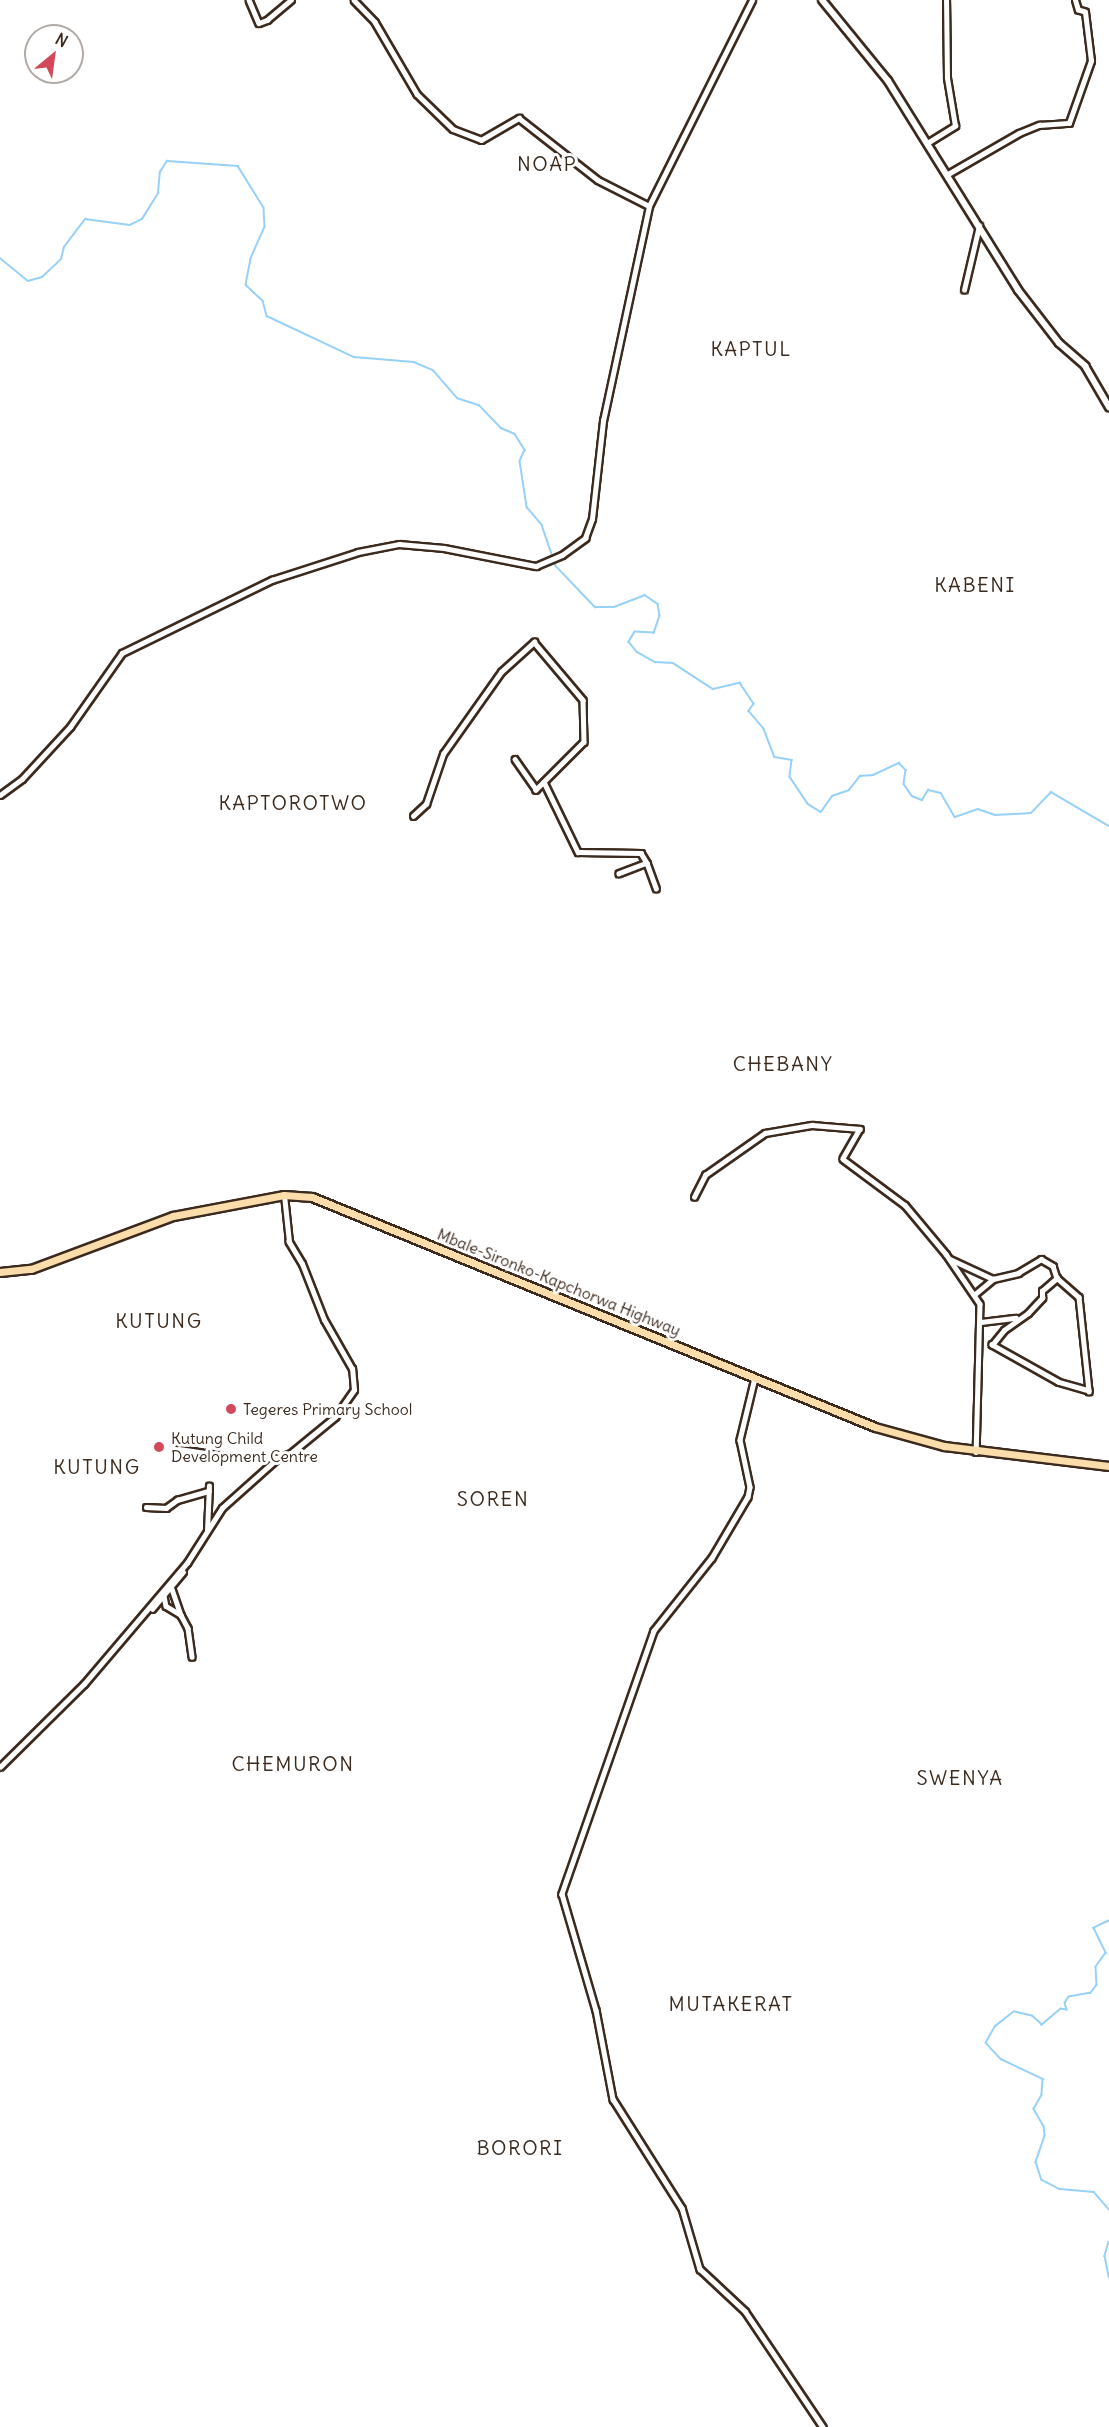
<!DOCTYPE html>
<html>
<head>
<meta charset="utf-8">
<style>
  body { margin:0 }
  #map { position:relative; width:1109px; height:2427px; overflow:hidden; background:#fff; font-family:Delius,sans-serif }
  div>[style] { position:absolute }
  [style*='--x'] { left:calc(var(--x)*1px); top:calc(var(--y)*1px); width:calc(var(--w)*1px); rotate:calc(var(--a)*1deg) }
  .stream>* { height:1.5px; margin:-0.75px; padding:0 0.75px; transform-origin:0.75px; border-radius:0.75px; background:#98d1f8 }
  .roads { filter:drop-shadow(2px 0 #3b2a1e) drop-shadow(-2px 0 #3b2a1e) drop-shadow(0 2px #3b2a1e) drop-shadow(0 -2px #3b2a1e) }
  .street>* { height:4.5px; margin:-2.25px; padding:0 2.25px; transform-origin:2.25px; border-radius:2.25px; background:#fff }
  .secondary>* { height:6px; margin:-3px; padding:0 3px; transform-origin:3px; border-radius:3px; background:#fff }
  .primary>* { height:7px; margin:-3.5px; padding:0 3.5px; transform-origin:3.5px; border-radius:3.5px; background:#faddab }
  .dots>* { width:16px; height:16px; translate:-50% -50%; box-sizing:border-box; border:3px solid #fff; border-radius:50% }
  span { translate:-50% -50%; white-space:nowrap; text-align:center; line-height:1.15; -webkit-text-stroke:6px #fff; paint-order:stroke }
  .street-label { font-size:16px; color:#3b2a1e }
  .poi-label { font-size:16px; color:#3b2a1e }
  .left { translate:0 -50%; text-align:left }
  .quarter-label { font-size:20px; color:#3b2a1e; letter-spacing:1.5px }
  .north { position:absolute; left:24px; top:24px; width:60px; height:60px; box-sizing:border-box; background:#fff; border:2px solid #b1aaa5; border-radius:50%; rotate:29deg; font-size:16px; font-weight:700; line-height:24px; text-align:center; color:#3b2a1e }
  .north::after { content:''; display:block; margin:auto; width:21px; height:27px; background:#d1495b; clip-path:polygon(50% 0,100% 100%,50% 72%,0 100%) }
</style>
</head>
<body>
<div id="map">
  <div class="stream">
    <div style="--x:0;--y:258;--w:36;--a:39"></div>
    <div style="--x:28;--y:281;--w:15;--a:-16"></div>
    <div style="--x:42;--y:277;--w:26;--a:-43"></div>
    <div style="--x:61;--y:259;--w:12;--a:-76"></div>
    <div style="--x:64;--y:247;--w:35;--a:-53"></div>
    <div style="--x:85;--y:219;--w:45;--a:7.6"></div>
    <div style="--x:130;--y:225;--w:13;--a:-27"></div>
    <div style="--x:142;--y:219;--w:31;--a:-58"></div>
    <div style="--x:158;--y:193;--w:21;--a:-85"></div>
    <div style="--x:160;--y:172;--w:13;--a:-58"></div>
    <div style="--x:167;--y:161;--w:71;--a:4"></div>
    <div style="--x:238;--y:166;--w:49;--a:58.2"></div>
    <div style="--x:264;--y:208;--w:19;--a:87"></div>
    <div style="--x:265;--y:227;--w:35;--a:114"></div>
    <div style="--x:251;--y:259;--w:26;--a:101"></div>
    <div style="--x:246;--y:285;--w:23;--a:43"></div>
    <div style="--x:263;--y:301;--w:16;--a:75"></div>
    <div style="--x:267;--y:316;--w:96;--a:25.2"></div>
    <div style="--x:354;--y:357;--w:60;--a:4.8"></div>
    <div style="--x:414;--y:362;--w:21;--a:23"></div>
    <div style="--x:433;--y:370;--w:37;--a:49"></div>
    <div style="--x:457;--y:398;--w:23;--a:18"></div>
    <div style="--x:479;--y:405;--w:32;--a:46"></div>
    <div style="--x:501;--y:428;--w:15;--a:23"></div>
    <div style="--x:515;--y:434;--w:19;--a:58"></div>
    <div style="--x:525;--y:450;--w:12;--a:114"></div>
    <div style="--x:520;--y:461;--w:47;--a:81.3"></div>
    <div style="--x:527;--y:507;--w:23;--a:50"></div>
    <div style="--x:542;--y:525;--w:43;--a:71.1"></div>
    <div style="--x:556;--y:566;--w:57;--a:46.4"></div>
    <div style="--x:595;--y:607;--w:19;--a:0"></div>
    <div style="--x:614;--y:607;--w:33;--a:-21"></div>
    <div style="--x:645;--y:595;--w:16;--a:35"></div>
    <div style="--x:658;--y:604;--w:12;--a:81"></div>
    <div style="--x:660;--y:616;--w:18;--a:109"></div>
    <div style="--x:654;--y:633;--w:19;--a:-177"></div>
    <div style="--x:635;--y:632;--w:12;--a:121"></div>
    <div style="--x:629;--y:642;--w:13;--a:51"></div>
    <div style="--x:637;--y:652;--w:21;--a:29"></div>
    <div style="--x:655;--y:662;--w:18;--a:3"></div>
    <div style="--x:673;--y:663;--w:48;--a:33"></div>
    <div style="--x:713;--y:689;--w:28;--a:-13"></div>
    <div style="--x:740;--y:683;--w:25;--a:56"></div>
    <div style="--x:754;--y:704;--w:9;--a:126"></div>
    <div style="--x:749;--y:711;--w:23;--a:50"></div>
    <div style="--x:764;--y:729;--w:30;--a:69"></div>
    <div style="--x:775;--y:757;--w:17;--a:10"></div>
    <div style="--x:792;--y:760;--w:17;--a:97"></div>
    <div style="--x:790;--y:777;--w:32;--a:56"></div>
    <div style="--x:808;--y:804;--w:15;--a:32"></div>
    <div style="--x:821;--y:812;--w:19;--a:-55"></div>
    <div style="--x:832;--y:796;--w:18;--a:-19"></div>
    <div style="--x:849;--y:790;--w:18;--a:-52"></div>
    <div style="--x:860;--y:776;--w:13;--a:-4"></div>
    <div style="--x:873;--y:775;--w:29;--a:-25"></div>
    <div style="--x:899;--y:763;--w:10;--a:45"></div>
    <div style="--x:906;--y:770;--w:14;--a:98"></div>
    <div style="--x:904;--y:784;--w:14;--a:56"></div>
    <div style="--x:912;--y:796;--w:11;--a:22"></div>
    <div style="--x:922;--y:800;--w:12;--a:-59"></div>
    <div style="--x:928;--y:790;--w:13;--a:13"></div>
    <div style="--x:941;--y:793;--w:28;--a:60"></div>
    <div style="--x:955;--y:817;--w:24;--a:-19"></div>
    <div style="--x:978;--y:809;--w:18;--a:19"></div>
    <div style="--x:995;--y:815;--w:36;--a:-3"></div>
    <div style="--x:1031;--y:813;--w:29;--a:-46"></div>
    <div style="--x:1051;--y:792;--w:67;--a:30.4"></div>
    <div style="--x:1109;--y:1921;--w:17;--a:155"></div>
    <div style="--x:1094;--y:1928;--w:28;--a:64"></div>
    <div style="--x:1106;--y:1953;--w:17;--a:126"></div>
    <div style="--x:1096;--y:1967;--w:18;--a:87"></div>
    <div style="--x:1097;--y:1985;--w:10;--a:127"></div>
    <div style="--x:1091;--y:1993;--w:22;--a:170"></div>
    <div style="--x:1069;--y:1997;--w:7;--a:124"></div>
    <div style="--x:1065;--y:2003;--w:7;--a:74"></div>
    <div style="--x:1067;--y:2010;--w:6;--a:-171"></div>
    <div style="--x:1061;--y:2009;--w:25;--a:140"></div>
    <div style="--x:1042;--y:2025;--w:13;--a:-138"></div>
    <div style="--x:1032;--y:2016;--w:18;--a:-167"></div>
    <div style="--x:1014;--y:2012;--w:24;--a:142"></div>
    <div style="--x:995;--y:2027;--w:18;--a:119"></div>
    <div style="--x:986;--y:2043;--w:22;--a:47"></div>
    <div style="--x:1001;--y:2059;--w:47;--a:25.5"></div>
    <div style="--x:1043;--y:2079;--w:16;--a:94"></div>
    <div style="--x:1042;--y:2095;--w:16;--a:120"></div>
    <div style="--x:1034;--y:2109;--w:20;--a:60"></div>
    <div style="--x:1044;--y:2126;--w:10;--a:84"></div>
    <div style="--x:1045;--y:2136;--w:28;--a:109"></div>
    <div style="--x:1036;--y:2162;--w:19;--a:72"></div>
    <div style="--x:1042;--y:2180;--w:20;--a:27"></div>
    <div style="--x:1060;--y:2189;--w:34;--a:5"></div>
    <div style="--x:1094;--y:2192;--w:23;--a:49"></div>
    <div style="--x:1109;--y:2242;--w:15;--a:106"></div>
    <div style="--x:1105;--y:2256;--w:21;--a:79"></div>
  </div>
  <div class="roads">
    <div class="street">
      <div style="--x:249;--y:0;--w:25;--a:67"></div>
      <div style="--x:259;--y:23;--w:9;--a:-21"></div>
      <div style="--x:267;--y:20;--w:31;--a:-40"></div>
      <div style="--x:354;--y:0;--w:30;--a:46"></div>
      <div style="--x:375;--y:22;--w:83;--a:59.7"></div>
      <div style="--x:417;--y:94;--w:50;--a:44.2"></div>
      <div style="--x:453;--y:129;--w:30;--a:21"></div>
      <div style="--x:481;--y:140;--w:44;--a:-30.1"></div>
      <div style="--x:519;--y:118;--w:100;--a:38.1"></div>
      <div style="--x:598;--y:180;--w:57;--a:27"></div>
      <div style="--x:929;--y:142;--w:31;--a:-32"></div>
      <div style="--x:955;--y:126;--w:49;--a:-99.5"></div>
      <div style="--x:947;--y:78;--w:78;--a:-90.7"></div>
      <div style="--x:948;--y:174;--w:82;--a:-30"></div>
      <div style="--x:1019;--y:133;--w:22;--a:-22"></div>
      <div style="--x:1039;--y:125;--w:30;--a:-4"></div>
      <div style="--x:1069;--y:123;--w:66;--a:-70.5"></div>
      <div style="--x:1091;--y:61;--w:49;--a:-97"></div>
      <div style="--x:1085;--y:12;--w:7;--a:-164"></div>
      <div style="--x:1078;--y:10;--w:10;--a:-107"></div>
      <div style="--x:964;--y:290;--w:66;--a:-76.8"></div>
      <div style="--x:544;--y:782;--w:78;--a:64.1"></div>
      <div style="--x:578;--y:852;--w:63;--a:0.9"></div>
      <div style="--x:641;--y:853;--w:12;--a:59"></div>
      <div style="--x:647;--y:863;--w:30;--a:159"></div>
      <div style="--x:0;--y:795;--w:27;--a:-36"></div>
      <div style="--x:22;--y:779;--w:71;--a:-47.3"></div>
      <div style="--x:70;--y:727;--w:90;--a:-54.9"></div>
      <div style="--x:122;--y:653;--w:167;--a:-26"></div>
      <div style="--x:272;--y:580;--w:90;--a:-18"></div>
      <div style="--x:358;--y:552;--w:42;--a:-11"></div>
      <div style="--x:399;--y:544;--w:45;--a:5.1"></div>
      <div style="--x:444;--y:548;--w:94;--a:11.1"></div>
      <div style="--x:536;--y:566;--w:28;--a:-23"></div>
      <div style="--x:562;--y:555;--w:29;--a:-36"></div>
      <div style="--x:585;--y:538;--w:20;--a:-70"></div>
      <div style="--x:592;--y:519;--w:99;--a:-83.6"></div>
      <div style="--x:603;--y:421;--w:220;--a:-77.9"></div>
      <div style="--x:649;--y:206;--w:230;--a:-63.4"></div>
      <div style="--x:413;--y:816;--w:18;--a:-43"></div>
      <div style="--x:426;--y:804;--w:53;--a:-71.2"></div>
      <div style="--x:443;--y:754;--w:100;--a:-54.7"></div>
      <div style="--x:501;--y:672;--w:45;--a:-42.3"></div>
      <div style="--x:534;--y:642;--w:76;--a:49.8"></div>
      <div style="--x:583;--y:700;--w:42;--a:88.6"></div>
      <div style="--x:584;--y:742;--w:68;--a:135"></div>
      <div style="--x:536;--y:790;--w:37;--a:-125"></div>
      <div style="--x:647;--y:863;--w:27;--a:70"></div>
      <div style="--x:694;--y:1197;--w:25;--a:-63"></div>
      <div style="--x:705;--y:1175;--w:73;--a:-35"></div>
      <div style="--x:765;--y:1133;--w:48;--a:-9.7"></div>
      <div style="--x:812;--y:1125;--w:48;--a:4.8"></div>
      <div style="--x:860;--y:1129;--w:34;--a:120"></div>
      <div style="--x:843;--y:1159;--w:77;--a:36.6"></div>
      <div style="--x:905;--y:1205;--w:64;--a:50.1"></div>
      <div style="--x:946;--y:1254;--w:60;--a:55.8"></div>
      <div style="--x:980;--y:1304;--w:148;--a:91.5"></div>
      <div style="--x:950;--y:1259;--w:47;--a:24.9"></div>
      <div style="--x:974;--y:1295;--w:25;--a:-40"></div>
      <div style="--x:993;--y:1279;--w:26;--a:-13"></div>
      <div style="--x:1018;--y:1273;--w:27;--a:-31"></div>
      <div style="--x:1041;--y:1259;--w:14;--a:30"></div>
      <div style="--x:1053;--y:1266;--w:13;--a:72"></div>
      <div style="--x:1057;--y:1278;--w:29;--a:41"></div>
      <div style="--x:1079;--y:1297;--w:95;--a:83.9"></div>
      <div style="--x:1089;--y:1391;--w:32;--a:-164"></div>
      <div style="--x:1058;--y:1382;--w:76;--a:-150.7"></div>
      <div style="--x:992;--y:1345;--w:19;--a:-51"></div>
      <div style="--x:1004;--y:1330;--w:29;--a:-35"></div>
      <div style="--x:1028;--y:1313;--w:21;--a:-47"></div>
      <div style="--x:1042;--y:1298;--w:7;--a:-90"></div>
      <div style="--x:1042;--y:1291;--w:20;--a:-41"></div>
      <div style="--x:981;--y:1322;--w:35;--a:-7"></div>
      <div style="--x:755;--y:1378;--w:64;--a:103.6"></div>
      <div style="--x:740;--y:1440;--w:48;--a:78"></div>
      <div style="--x:750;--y:1487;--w:10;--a:101"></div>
      <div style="--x:748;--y:1497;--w:71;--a:120.5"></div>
      <div style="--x:712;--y:1558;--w:93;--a:128.5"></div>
      <div style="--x:654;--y:1631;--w:279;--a:109.3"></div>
      <div style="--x:562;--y:1894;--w:121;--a:73.7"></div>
      <div style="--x:596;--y:2010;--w:91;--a:79.2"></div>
      <div style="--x:613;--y:2099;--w:129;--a:57.7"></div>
      <div style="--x:682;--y:2208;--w:64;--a:73.6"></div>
      <div style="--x:700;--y:2269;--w:62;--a:43"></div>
      <div style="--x:745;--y:2311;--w:140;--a:56.1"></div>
      <div style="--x:179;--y:1449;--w:67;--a:8.6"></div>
      <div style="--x:245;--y:1459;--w:33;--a:-2"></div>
      <div style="--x:146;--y:1507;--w:20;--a:3"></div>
      <div style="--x:166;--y:1508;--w:14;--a:-36"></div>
      <div style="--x:177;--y:1500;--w:33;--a:-16"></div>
      <div style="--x:207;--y:1531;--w:45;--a:-87.5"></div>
      <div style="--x:172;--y:1589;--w:28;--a:71"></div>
      <div style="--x:164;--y:1596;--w:10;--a:79"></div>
      <div style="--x:166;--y:1606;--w:17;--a:31"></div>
      <div style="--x:181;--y:1615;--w:15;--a:62"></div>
      <div style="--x:188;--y:1628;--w:29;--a:82"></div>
      <div style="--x:152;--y:1609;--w:48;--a:-50"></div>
      <div style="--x:0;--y:1767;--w:118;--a:-44.7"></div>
      <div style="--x:84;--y:1684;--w:159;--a:-49.6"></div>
      <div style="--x:187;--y:1563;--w:65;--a:-57.5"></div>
      <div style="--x:222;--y:1508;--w:75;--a:-41.8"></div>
      <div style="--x:278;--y:1458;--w:14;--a:-21"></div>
      <div style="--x:291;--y:1453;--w:57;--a:-39.3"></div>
      <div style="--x:335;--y:1417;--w:33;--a:-55"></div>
      <div style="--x:354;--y:1390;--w:21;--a:-95"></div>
      <div style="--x:352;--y:1369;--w:56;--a:-119.7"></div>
      <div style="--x:324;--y:1320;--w:60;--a:-111.4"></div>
      <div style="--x:302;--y:1264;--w:26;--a:-121"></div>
      <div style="--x:289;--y:1242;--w:47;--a:-96.1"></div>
    </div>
    <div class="secondary">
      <div style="--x:822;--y:0;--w:104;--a:50.8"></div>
      <div style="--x:888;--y:81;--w:246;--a:58.1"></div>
      <div style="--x:1018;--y:290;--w:67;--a:52.3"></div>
      <div style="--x:1059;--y:343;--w:35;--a:41"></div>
      <div style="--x:1085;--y:366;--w:48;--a:59.7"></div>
    </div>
    <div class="primary">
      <div style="--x:0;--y:1272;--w:31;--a:-6"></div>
      <div style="--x:31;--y:1269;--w:152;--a:-20.5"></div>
      <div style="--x:173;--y:1216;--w:113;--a:-10.7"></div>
      <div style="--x:284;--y:1195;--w:28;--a:4"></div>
      <div style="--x:312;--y:1197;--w:608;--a:22.22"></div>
      <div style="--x:875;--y:1427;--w:72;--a:15.4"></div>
      <div style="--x:944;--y:1446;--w:166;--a:6.9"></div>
    </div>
  </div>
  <div class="dots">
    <div style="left:231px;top:1409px;background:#d1495b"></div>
    <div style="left:159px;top:1447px;background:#d1495b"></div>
  </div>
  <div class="street-label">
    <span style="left:559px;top:1282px;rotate:22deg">Mbale-Sironko-Kapchorwa Highway</span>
  </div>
  <div class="poi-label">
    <span class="left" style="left:243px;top:1409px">Tegeres Primary School</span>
    <span class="left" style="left:171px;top:1447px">Kutung Child<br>Development Centre</span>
  </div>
  <div class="quarter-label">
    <span style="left:547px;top:163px">NOAP</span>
    <span style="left:751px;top:348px">KAPTUL</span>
    <span style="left:975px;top:584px">KABENI</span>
    <span style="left:293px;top:802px">KAPTOROTWO</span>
    <span style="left:783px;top:1063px">CHEBANY</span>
    <span style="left:159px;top:1320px">KUTUNG</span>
    <span style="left:97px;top:1466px">KUTUNG</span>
    <span style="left:493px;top:1498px">SOREN</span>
    <span style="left:293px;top:1763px">CHEMURON</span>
    <span style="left:960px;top:1777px">SWENYA</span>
    <span style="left:731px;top:2003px">MUTAKERAT</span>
    <span style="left:520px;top:2147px">BORORI</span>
  </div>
  <div class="north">N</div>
</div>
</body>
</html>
